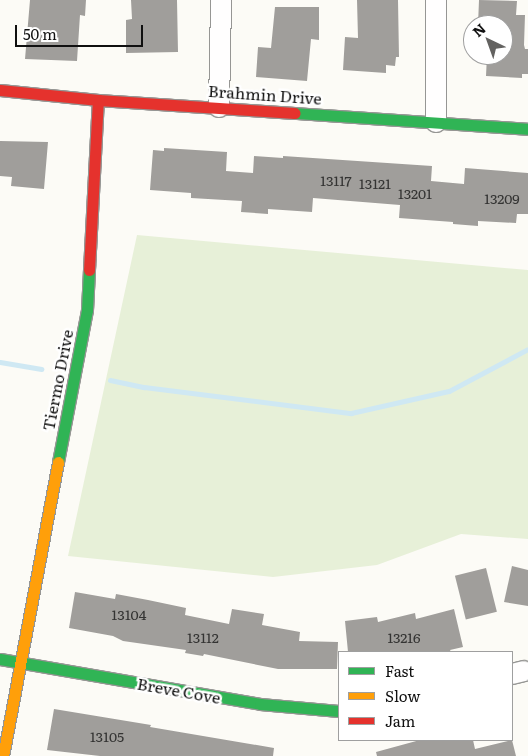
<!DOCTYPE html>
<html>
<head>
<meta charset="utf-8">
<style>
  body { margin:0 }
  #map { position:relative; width:528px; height:756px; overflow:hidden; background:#fcfbf6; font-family:Literata,serif }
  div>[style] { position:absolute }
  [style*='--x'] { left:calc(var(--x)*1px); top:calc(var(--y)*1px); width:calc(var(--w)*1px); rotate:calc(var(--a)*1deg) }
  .green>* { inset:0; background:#e7f0d8 }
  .stream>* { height:5px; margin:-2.5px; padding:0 2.5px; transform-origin:2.5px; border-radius:2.5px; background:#cfe8f3 }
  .building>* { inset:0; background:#a09e9b; transform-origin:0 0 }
  .roads { filter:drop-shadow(1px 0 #969694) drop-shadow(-1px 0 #969694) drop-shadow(0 1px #969694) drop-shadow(0 -1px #969694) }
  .street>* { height:20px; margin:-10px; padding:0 10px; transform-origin:10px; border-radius:10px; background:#fffefe }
  .fast>* { height:11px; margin:-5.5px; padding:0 5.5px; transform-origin:5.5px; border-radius:5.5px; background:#30b455 }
  .slow>* { height:11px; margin:-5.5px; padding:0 5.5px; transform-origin:5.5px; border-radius:5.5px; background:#ff9f0a }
  .jam>* { height:11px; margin:-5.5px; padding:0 5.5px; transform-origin:5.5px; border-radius:5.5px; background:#e5322d }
  span { translate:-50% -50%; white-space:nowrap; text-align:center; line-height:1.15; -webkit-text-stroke:5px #fff; paint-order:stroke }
  .number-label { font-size:14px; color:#343433 }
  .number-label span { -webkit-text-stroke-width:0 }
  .street-label { font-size:16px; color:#101010 }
  .legend { position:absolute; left:338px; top:651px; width:175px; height:90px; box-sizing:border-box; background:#fff; border:1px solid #9f9f9f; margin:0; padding:6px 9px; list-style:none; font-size:15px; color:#101010 }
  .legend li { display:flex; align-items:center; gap:10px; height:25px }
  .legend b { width:25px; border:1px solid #9f9f9f }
  .north { position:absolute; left:463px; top:15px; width:50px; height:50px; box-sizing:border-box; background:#fff; border:1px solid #9f9f9f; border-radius:50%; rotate:318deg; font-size:14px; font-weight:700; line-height:20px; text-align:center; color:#101010 }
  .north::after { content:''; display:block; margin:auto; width:18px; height:22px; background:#636260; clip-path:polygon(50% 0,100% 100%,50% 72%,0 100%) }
  .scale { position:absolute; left:15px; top:25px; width:128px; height:22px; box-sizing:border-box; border:2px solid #101010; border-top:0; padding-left:6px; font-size:15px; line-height:18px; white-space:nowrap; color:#101010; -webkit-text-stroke:4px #fff; paint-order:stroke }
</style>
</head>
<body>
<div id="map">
  <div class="green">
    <div style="clip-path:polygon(137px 235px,528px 270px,528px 539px,461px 534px,377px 565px,273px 577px,68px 556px)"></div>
  </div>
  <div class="stream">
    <div style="--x:0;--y:362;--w:42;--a:9.7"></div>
    <div style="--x:110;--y:380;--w:35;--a:12"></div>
    <div style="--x:144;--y:387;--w:209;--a:7.2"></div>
    <div style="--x:351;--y:413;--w:100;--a:-12.7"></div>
    <div style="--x:449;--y:391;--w:89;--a:-28"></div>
  </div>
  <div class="building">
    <div style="clip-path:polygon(30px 0,86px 0,85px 16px,80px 15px,77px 61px,25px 59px)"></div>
    <div style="clip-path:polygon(131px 0,177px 0,178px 52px,126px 53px,126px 20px,132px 19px)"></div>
    <div style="clip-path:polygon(357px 0,398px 0,399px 57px,396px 57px,395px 66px,386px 65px,386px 73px,343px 70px,345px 37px,358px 38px)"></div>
    <div style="clip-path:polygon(479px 0,517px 1px,516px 15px,525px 15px,524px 45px,525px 49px,528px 49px,528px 74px,522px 74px,522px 78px,486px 76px,487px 55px,503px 55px,503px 25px,478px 25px)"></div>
    <div style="clip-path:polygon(275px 7px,319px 7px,319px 40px,311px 39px,307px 81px,256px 77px,258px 47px,271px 48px)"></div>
    <div style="clip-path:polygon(0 141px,48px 142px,44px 189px,11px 186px,12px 177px,0 176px)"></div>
    <div style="clip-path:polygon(164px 148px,227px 152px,226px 171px,253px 173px,254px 156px,283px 158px,283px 156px,432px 166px,431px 181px,464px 184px,465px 168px,528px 173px,528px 214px,517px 214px,516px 223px,478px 221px,478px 226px,453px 224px,453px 222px,399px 218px,400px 205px,313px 198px,312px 212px,268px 209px,268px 214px,241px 212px,242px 201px,191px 198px,191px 193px,150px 190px,153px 150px,164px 151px)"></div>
    <div style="clip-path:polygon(512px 566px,528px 570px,528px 606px,504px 602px)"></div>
    <div style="left:486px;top:568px;width:45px;height:32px;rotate:76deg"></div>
    <div style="clip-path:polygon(75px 592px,115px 599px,116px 594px,148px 600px,186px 608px,185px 615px,229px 624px,232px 609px,264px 614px,262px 625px,300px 632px,299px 641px,338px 642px,337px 669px,278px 669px,204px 654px,203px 656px,185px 653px,186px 650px,123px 641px,113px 636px,69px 628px)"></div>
    <div style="clip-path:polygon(454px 609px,463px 647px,450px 650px,451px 652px,348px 652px,345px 621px,377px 617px,378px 622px,415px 613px,416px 619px)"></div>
    <div style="clip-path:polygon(54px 709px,151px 725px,150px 727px,274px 748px,273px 756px,100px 756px,47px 750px)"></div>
    <div style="clip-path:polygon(420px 740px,473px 740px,475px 749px,512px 740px,516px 756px,377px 756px,376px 752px)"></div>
  </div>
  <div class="roads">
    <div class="street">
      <div style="--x:219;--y:107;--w:107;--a:-88.9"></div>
      <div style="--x:436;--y:122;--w:122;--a:-90"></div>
      <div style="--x:512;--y:674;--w:12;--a:-14"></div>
    </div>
    <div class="fast">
      <div style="--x:295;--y:113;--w:234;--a:3.9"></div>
      <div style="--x:58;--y:462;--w:155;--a:-79.2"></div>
      <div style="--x:87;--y:310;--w:40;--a:-87.1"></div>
      <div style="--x:0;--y:659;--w:264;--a:9.8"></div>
      <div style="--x:260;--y:704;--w:79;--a:5.1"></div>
    </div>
    <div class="slow">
      <div style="--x:3;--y:756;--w:299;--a:-79.4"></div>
    </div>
    <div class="jam">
      <div style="--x:0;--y:90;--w:99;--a:5.8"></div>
      <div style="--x:98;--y:100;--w:197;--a:3.8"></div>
      <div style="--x:89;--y:270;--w:170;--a:-87"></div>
    </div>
  </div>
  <div class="number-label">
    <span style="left:336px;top:180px">13117</span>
    <span style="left:375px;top:183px">13121</span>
    <span style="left:415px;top:193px">13201</span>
    <span style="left:502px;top:198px">13209</span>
    <span style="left:129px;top:614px">13104</span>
    <span style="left:203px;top:637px">13112</span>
    <span style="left:404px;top:637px">13216</span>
    <span style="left:107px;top:736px">13105</span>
  </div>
  <div class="street-label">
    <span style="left:265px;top:94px;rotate:4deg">Brahmin Drive</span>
    <span style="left:57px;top:380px;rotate:-79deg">Tiermo Drive</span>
    <span style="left:179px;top:690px;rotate:10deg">Breve Cove</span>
  </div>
  <ul class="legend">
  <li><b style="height:6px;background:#30b455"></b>Fast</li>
  <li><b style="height:6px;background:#ff9f0a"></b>Slow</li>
  <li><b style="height:6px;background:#e5322d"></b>Jam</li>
  </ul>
  <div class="north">N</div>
  <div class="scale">50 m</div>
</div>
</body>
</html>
